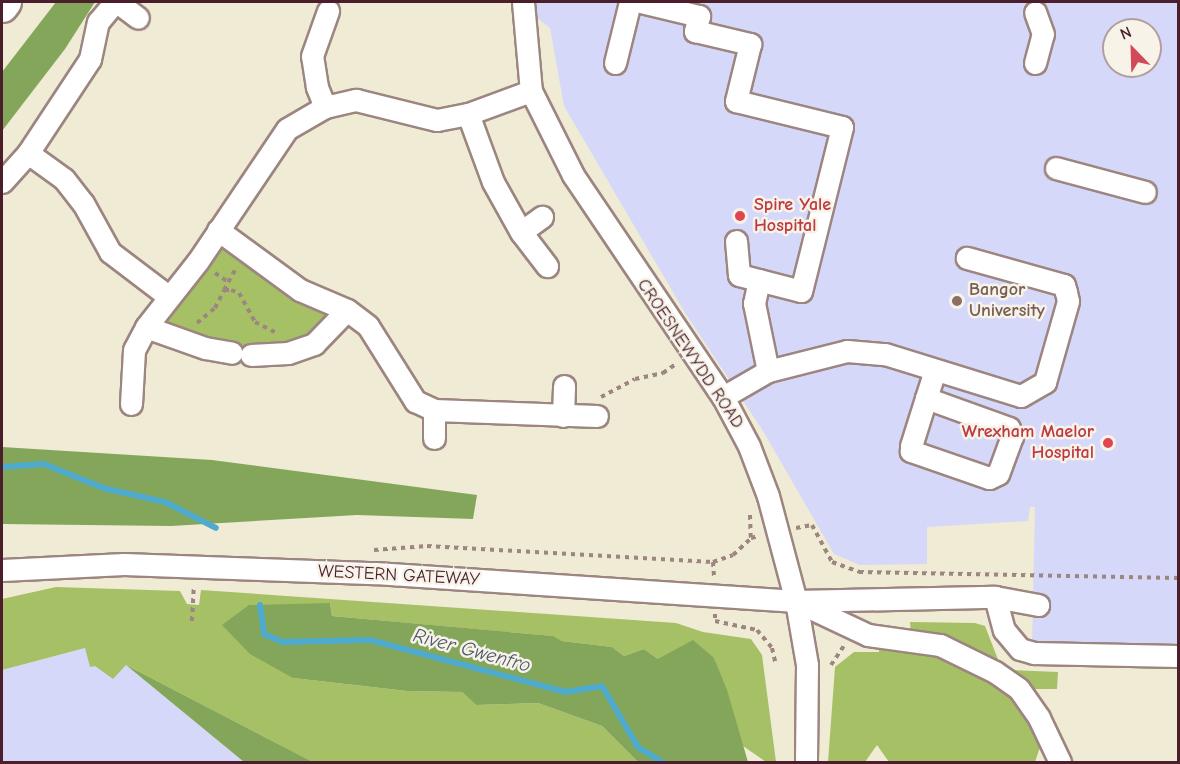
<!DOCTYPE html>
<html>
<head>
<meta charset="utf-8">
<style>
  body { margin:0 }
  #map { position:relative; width:1180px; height:764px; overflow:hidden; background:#f0ebd4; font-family:"Comic Neue",sans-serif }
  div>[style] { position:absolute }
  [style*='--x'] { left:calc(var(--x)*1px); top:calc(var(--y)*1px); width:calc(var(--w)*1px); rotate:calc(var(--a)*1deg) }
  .built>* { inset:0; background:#d5d8f9 }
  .green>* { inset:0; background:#a6c065 }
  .forest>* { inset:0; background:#84a65a }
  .stream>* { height:6px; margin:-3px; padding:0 3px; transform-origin:3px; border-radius:3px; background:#4eabcd }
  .path>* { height:4px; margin-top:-2px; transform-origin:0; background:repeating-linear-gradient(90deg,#9d8580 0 4.5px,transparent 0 9px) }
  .roads { filter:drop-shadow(2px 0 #9d8580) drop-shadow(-2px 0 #9d8580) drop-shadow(0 2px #9d8580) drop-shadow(0 -2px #9d8580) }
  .minor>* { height:21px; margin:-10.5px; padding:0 10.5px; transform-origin:10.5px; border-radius:10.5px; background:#fff }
  .highway>* { height:32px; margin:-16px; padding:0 16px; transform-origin:16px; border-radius:16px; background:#fff }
  .dots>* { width:16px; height:16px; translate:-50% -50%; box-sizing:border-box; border:3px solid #f7f3e8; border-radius:50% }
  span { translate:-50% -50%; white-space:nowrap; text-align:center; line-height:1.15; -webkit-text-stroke:5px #f7f3e8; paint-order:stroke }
  .health-label { font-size:18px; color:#be3a42; font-weight:700 }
  .left { translate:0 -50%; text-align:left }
  .right { translate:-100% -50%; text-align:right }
  .education-label { font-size:18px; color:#785e54; font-weight:700 }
  .street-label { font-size:18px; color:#4a1f2b }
  .water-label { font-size:20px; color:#4c576c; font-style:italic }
  .frame { position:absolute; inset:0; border:3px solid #4a1f2b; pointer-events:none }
  .north { position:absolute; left:1102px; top:18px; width:60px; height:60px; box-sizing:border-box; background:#f7f3e8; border:2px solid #b29e9c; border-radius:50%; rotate:337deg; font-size:16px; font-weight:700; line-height:24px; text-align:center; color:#4a1f2b }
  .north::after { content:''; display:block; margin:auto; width:21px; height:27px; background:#d1495b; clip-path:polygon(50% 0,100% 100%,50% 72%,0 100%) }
</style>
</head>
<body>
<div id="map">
  <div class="built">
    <div style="clip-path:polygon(evenodd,516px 2px,1178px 2px,1178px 648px,1032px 644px,1035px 507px,1030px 507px,1028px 521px,927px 527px,927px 564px,860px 565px,834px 554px,763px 431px,684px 311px,564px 106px,550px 28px,516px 2px,1114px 30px,1150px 30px,1150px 66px,1114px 66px,1114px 30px)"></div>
    <div style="clip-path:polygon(85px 648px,95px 666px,126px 665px,244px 762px,2px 762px,2px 670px)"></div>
  </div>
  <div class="green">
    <div style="clip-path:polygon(219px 243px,339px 313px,310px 339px,286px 348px,242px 348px,203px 342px,162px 325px)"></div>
    <div style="clip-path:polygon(56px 587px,180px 591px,187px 604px,199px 605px,201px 590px,676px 623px,703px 632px,751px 639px,762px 655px,776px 762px,766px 762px,743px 746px,714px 658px,658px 659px,644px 649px,624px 656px,612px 647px,562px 641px,552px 636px,332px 616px,330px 603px,293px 678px,407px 691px,462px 692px,476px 705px,538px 703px,602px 726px,638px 762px,313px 762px,126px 665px,113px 679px,95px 666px,90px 667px,85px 648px,2px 670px,2px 599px)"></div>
    <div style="clip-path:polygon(910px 622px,975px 623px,985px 626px,999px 662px,1012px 670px,1058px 672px,1057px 689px,1028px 689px,911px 633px)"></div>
    <div style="clip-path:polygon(879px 643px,914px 645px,964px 663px,1006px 692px,1035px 727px,1041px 744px,1035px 762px,889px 762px,877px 745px,865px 762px,828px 762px,835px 667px,854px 652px,879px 652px)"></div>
  </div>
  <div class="forest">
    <div style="clip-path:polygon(56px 2px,95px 2px,65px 49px,2px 131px,2px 72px)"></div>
    <div style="clip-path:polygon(2px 447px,212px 460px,477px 495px,473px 519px,357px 515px,171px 526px,2px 524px)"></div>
    <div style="clip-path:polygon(330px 603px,332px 616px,553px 636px,562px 641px,612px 647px,624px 656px,644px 649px,658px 659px,693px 640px,714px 658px,727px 690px,748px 762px,638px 762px,602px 726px,538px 703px,476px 705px,462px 692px,407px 691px,293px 678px,250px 654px,222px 625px,249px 605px)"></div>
    <div style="clip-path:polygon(126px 665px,313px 762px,244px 762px)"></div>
  </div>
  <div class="stream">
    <div style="--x:2;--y:467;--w:42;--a:-4.1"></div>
    <div style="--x:44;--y:464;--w:64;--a:22.1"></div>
    <div style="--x:103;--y:488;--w:64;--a:12.7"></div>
    <div style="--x:165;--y:502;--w:57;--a:27"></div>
    <div style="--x:260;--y:605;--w:29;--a:82"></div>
    <div style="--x:264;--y:634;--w:21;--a:23"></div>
    <div style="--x:283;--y:642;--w:87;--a:-1.3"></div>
    <div style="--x:370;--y:640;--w:202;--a:14.9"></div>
    <div style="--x:565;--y:692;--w:37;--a:-9"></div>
    <div style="--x:602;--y:686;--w:71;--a:59.5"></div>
    <div style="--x:638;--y:747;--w:28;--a:32"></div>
  </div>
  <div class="path">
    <div style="--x:215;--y:273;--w:14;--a:34"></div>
    <div style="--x:224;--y:290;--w:26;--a:-61"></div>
    <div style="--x:197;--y:323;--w:23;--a:-40"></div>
    <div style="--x:215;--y:308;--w:20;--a:-63"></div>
    <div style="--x:224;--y:290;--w:7;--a:0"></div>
    <div style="--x:231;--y:290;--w:9;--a:21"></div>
    <div style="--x:239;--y:293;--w:33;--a:61"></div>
    <div style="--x:255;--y:322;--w:22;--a:27"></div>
    <div style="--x:601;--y:397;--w:38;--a:-28"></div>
    <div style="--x:635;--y:379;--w:29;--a:-12"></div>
    <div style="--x:663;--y:373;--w:16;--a:-35"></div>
    <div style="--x:750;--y:515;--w:23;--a:88"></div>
    <div style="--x:796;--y:528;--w:16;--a:-11"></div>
    <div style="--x:812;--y:525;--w:42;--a:61.6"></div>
    <div style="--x:832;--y:562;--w:29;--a:20"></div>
    <div style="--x:859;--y:572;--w:319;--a:1.1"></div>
    <div style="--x:374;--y:550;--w:53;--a:-4.3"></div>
    <div style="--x:427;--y:546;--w:286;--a:3.2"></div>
    <div style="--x:713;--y:562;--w:21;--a:-19"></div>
    <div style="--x:733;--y:555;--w:25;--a:-43"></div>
    <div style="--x:751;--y:538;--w:8;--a:-14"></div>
    <div style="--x:713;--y:562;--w:14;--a:86"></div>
    <div style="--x:715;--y:614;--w:7;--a:90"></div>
    <div style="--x:715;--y:621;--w:43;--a:12.1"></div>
    <div style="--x:757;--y:630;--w:23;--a:50"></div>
    <div style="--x:772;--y:648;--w:17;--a:77"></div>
    <div style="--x:192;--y:621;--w:36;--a:-87"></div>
    <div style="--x:831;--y:665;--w:23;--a:-56"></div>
  </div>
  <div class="roads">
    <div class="minor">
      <div style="--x:117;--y:2;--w:26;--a:37"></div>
      <div style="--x:523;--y:2;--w:89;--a:84.9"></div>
      <div style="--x:531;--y:91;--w:94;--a:63.4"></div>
      <div style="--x:573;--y:175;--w:268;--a:56"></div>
      <div style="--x:723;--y:397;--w:55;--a:62"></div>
      <div style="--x:749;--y:446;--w:53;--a:69.2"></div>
      <div style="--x:768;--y:496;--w:109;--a:75.1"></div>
      <div style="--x:796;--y:601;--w:65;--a:80.2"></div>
      <div style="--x:807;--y:665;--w:97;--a:90.6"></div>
      <div style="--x:641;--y:2;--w:60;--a:13.6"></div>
      <div style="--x:699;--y:16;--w:16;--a:105"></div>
      <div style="--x:695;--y:31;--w:57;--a:13.3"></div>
      <div style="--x:750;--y:44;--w:59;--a:103.8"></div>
      <div style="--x:736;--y:101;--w:109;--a:13.8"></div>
      <div style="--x:842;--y:127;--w:169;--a:104"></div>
      <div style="--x:801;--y:291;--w:64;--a:-165.5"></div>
      <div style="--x:739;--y:275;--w:34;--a:-95"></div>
      <div style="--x:615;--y:63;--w:63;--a:-76.2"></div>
      <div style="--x:1035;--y:63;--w:30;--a:-75"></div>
      <div style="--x:1043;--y:34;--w:23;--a:-110"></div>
      <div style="--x:325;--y:107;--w:22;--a:-112"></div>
      <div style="--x:317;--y:87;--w:31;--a:-99"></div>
      <div style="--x:312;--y:56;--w:48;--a:-70.4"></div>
      <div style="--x:468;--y:114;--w:72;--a:69.8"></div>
      <div style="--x:493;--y:182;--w:57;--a:60.8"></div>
      <div style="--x:521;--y:232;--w:43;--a:52.6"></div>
      <div style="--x:28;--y:153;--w:44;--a:35.8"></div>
      <div style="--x:64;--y:179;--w:31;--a:52"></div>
      <div style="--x:83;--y:203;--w:56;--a:61.1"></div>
      <div style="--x:110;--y:252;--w:73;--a:37.2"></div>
      <div style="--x:1056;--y:168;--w:92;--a:15.1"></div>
      <div style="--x:2;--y:182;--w:39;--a:-48"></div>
      <div style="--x:28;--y:153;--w:113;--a:-56.6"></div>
      <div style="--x:90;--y:59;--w:38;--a:-78"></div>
      <div style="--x:98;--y:22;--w:26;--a:-50"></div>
      <div style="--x:218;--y:230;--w:102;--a:36.2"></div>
      <div style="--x:300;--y:290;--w:51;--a:23.1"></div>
      <div style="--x:347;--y:310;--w:26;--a:37"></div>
      <div style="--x:368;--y:326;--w:89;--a:57.9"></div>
      <div style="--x:415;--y:401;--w:21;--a:25"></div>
      <div style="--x:434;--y:410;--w:163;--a:2.1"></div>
      <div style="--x:521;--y:232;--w:26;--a:-36"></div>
      <div style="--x:759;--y:280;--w:24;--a:102"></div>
      <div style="--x:754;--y:303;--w:69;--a:78.4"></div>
      <div style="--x:146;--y:327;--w:63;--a:19.6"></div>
      <div style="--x:205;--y:348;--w:27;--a:10"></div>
      <div style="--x:251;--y:355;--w:37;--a:-3"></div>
      <div style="--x:288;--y:353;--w:28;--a:-19"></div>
      <div style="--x:314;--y:344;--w:47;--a:-45.9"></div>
      <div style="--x:723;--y:397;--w:52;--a:-30"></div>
      <div style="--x:768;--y:371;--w:81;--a:-14.2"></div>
      <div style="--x:847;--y:351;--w:38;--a:5"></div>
      <div style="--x:885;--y:354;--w:142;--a:17.2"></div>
      <div style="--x:1021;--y:396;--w:28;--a:-30"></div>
      <div style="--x:1045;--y:382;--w:84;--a:-74.1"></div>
      <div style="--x:1068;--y:301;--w:9;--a:-103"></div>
      <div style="--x:1066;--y:292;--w:7;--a:-106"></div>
      <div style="--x:1064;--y:285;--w:101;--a:-164.4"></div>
      <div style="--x:926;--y:398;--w:88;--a:19.9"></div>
      <div style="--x:1009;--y:428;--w:9;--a:69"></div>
      <div style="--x:1012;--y:436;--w:40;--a:110.2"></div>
      <div style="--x:998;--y:474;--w:10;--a:156"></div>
      <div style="--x:989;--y:478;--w:83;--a:-160.9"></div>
      <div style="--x:911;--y:451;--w:5;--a:-90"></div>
      <div style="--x:911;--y:446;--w:50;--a:-72.6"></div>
      <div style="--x:926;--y:398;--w:29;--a:-72"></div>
      <div style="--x:131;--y:404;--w:54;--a:-86.8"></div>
      <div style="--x:134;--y:350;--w:26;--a:-62"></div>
      <div style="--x:146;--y:327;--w:84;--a:-51.8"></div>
      <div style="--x:198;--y:261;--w:159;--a:-56"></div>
      <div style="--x:287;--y:129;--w:44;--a:-30.1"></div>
      <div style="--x:325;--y:107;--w:32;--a:-13"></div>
      <div style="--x:356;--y:100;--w:83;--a:13.9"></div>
      <div style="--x:437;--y:120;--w:32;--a:-11"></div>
      <div style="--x:468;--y:114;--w:67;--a:-20.1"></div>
      <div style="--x:434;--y:410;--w:28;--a:90"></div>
      <div style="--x:563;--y:416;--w:30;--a:-88"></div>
      <div style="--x:2;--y:570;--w:122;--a:-2.8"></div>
      <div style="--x:124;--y:564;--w:251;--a:2.1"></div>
      <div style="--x:375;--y:573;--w:422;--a:3.8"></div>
      <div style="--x:796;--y:601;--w:199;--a:-1.2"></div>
      <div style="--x:995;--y:597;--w:44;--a:10.5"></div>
      <div style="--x:995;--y:597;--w:34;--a:75"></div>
      <div style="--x:1004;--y:630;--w:25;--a:50"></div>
      <div style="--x:1020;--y:649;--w:15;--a:16"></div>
      <div style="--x:1034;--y:653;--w:144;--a:1.2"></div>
      <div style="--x:800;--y:603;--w:75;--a:25.2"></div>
      <div style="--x:868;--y:635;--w:73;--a:7.9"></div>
      <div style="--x:940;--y:645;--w:61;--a:26.1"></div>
      <div style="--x:995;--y:672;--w:29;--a:35"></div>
      <div style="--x:1019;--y:689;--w:35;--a:55"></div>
      <div style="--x:1039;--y:718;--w:49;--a:64.5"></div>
    </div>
    <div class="highway">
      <div style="--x:2;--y:6;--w:5;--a:-53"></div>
    </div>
  </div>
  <div class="dots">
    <div style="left:740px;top:216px;background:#e0444e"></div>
    <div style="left:957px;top:301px;background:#8d6e63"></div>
    <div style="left:1108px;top:443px;background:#e0444e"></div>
  </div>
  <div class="health-label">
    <span class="left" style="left:754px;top:216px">Spire Yale<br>Hospital</span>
    <span class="right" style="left:1094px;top:443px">Wrexham Maelor<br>Hospital</span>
  </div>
  <div class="education-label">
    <span class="left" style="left:969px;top:301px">Bangor<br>University</span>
  </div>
  <div class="street-label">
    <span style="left:690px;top:354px;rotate:56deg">CROESNEWYDD ROAD</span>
    <span style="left:399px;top:576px;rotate:3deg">WESTERN GATEWAY</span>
  </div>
  <div class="water-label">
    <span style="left:472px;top:650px;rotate:15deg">River Gwenfro</span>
  </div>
  <div class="frame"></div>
  <div class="north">N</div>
</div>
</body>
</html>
